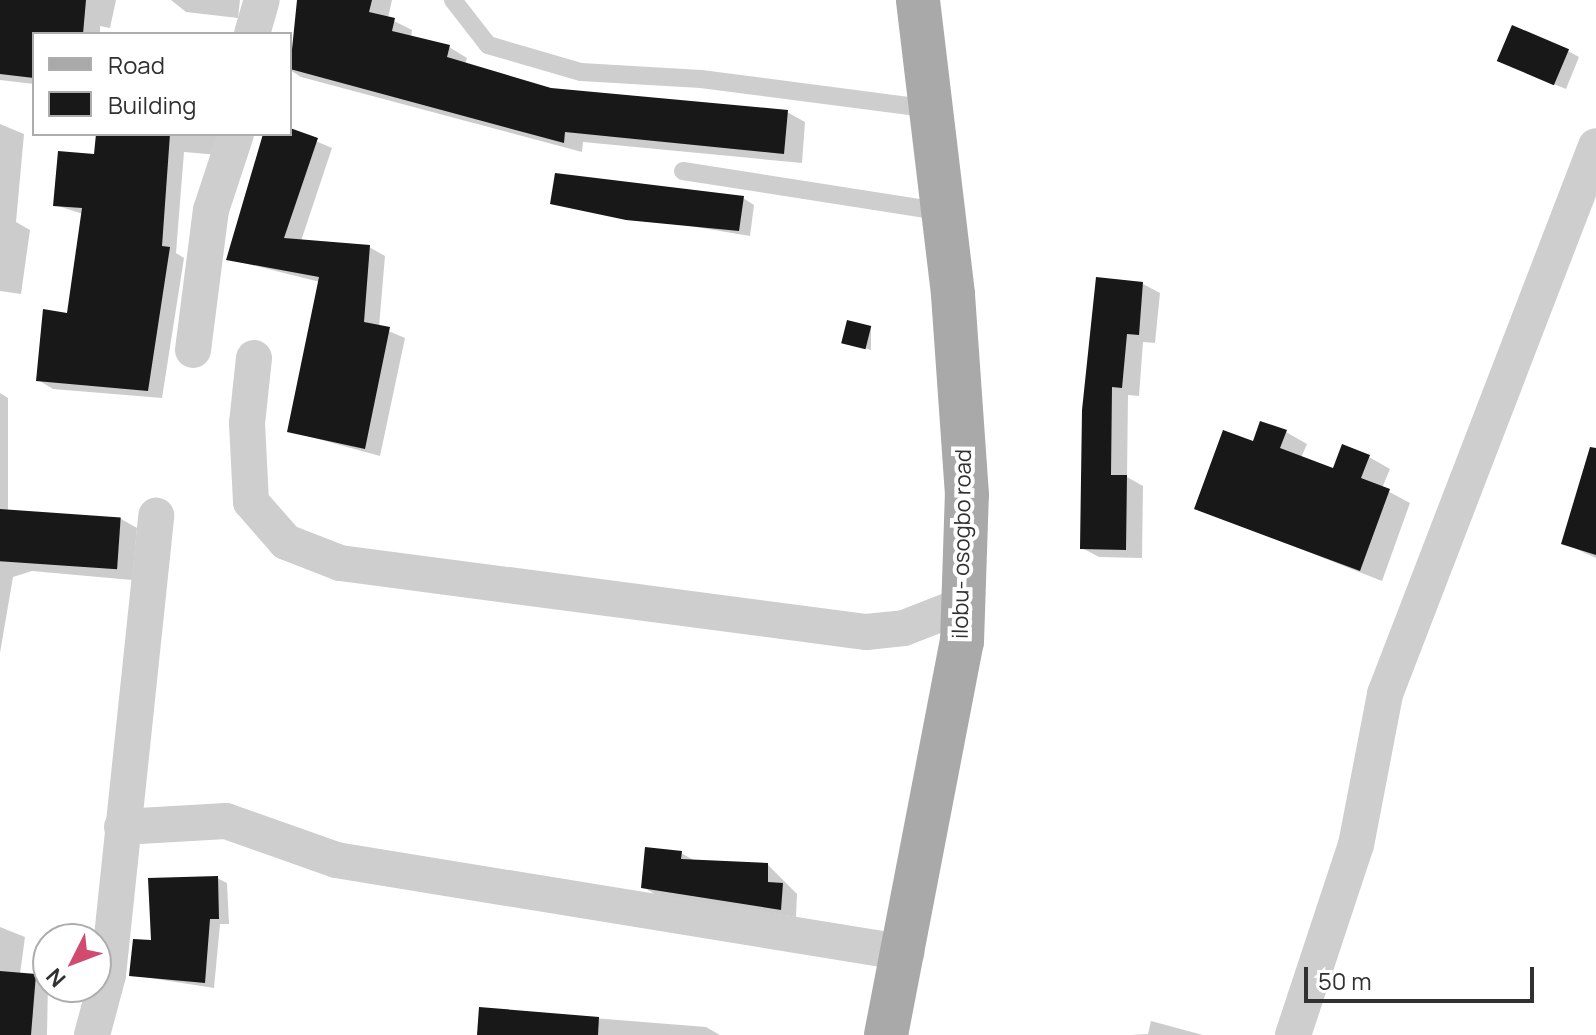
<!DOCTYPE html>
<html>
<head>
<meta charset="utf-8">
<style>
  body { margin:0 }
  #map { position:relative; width:1596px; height:1035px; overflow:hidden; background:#fff; font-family:Manrope,sans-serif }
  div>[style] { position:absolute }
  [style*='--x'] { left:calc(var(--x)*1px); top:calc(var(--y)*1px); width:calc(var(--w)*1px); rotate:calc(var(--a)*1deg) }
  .shadow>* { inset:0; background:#0003 }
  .building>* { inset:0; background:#181818; transform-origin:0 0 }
  .lane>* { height:18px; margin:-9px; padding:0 9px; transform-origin:9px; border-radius:9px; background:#cecece }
  .street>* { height:36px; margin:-18px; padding:0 18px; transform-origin:18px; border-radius:18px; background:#cecece }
  .primary>* { height:44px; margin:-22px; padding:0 22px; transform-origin:22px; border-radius:22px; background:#a9a9a9 }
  span { translate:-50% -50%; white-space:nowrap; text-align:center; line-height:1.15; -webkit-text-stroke:8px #fff; paint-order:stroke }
  .street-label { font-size:22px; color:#313131 }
  .legend { position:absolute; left:32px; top:32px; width:260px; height:104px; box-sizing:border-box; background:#fff; border:2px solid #adadad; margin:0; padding:10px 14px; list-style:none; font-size:24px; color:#313131 }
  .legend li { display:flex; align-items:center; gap:16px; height:40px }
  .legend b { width:40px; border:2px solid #adadad }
  .north { position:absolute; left:32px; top:923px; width:80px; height:80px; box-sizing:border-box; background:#fff; border:2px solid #adadad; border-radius:50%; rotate:228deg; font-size:22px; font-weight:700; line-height:32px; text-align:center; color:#313131 }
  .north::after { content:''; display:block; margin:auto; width:28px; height:36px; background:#d14a70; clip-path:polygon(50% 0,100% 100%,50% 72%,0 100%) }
  .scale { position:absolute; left:1304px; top:967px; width:230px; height:36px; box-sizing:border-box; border:4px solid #313131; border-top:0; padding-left:10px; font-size:24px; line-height:28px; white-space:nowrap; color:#313131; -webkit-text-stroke:6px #fff; paint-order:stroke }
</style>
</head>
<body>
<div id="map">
  <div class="shadow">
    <div style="clip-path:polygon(0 0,116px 0,110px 28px,100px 26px,100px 34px,34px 34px,34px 84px,0 80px)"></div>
    <div style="clip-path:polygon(171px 0,240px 0,238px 18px,186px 12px)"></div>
    <div style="clip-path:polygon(299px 0,392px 0,388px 18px,412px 30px,411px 38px,449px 47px,467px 58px,465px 65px,551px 90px,787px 112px,805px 122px,802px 163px,583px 142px,582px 152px,301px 77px,290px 70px)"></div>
    <div style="clip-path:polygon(1568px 51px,1579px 57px,1566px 89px,1511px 67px)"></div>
    <div style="clip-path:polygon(0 124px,24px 134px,16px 222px,30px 230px,21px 294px,0 291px)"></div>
    <div style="clip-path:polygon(290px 130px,332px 148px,301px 241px,369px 247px,385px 256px,379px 327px,405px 338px,380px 456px,289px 431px,320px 282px,228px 259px,265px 134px)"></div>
    <div style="clip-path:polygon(98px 134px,221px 134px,219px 155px,184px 152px,176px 253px,184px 258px,162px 398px,53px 389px,38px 380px,68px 315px,83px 214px,55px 205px,96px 156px)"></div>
    <div style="clip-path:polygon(743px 198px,754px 205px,750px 236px,552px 203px)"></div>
    <div style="clip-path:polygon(1143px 284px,1160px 293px,1155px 343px,1143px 342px,1139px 396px,1128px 395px,1127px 477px,1143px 486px,1142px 558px,1099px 557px,1082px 548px,1084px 410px)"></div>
    <div style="clip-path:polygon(871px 328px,871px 350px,844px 342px)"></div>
    <div style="clip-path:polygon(0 393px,8px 398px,8px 512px,121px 519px,137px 528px,132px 580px,32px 571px,13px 577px,0 653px)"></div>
    <div style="clip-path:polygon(1286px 432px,1307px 444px,1301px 458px,1334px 470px,1369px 457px,1390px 469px,1382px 488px,1410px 503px,1382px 581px,1196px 508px,1254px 444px)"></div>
    <div style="clip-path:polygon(1596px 494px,1596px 558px,1563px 543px)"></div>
    <div style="clip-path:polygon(681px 853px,697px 862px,768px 865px,797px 894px,796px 917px,658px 896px,643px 887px)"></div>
    <div style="clip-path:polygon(217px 878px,227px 883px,229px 924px,220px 924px,214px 988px,131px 975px)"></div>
    <div style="clip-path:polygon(0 927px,25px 937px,20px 974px,48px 983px,47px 1035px,0 1035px)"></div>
    <div style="clip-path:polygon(480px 1009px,706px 1027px,720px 1035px,479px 1035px)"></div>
    <div style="clip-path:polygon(1151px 1021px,1203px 1035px,1131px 1035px,1148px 1034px)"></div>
  </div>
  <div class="building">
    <div style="clip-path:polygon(0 0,86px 0,83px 34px,34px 34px,34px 78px,0 74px)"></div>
    <div style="clip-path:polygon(297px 0,372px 0,369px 12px,395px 18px,392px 31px,450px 45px,447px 57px,551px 88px,788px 110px,784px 154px,565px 132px,564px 143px,290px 69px)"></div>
    <div style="left:1512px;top:25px;width:62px;height:39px;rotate:23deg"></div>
    <div style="clip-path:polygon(290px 128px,318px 138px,284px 238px,370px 245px,364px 322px,390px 327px,365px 449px,287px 432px,319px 277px,226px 260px,263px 134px,290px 134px)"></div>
    <div style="clip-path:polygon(96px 134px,170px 134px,162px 246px,170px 247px,148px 391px,36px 381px,43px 309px,67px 313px,82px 208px,53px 206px,58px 151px,94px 154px)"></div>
    <div style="clip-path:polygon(555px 173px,744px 196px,739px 231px,626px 220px,550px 204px)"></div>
    <div style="clip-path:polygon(1096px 277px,1143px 282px,1139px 335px,1127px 334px,1122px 388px,1112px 387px,1111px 475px,1127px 475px,1126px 550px,1080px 549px,1082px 410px)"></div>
    <div style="left:847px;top:320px;width:25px;height:24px;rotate:14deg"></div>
    <div style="clip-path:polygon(1260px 421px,1287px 430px,1280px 448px,1333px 468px,1342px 444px,1370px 455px,1361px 478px,1390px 489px,1360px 571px,1194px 509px,1223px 430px,1253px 441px)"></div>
    <div style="clip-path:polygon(1590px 447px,1596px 448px,1596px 555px,1561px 544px)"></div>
    <div style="left:0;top:509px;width:121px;height:52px;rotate:4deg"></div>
    <div style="clip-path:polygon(645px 847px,682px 851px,681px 859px,768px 863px,768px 882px,783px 883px,781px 910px,641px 888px)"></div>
    <div style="clip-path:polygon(218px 876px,219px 919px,210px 919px,205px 983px,129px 976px,133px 939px,151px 940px,148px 878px)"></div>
    <div style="clip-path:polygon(0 971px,36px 974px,31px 1035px,0 1035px)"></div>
    <div style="clip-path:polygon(479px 1007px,599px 1017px,598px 1035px,477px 1035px)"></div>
  </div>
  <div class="lane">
    <div style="--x:453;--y:0;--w:57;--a:52.1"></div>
    <div style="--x:488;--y:45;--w:97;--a:16.2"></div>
    <div style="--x:581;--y:72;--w:120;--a:3.3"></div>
    <div style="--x:701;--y:79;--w:232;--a:7.4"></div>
    <div style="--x:683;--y:171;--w:264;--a:8.9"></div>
  </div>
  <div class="street">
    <div style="--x:252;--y:34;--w:35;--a:-74"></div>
    <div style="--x:193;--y:350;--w:141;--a:-82.7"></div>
    <div style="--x:211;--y:210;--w:80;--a:-71.8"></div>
    <div style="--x:254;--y:358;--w:65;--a:96.1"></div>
    <div style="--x:247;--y:423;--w:79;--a:87.1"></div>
    <div style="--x:251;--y:502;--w:53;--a:48.8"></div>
    <div style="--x:286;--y:542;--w:58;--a:21.3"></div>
    <div style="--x:340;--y:563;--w:531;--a:7.47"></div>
    <div style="--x:866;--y:632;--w:38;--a:-6"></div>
    <div style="--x:904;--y:628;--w:63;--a:-21.3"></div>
    <div style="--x:122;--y:827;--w:104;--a:-3.3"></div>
    <div style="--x:226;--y:821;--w:117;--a:19.5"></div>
    <div style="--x:336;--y:860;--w:578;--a:9.27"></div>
    <div style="--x:92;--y:1035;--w:62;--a:-75.1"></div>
    <div style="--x:108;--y:975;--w:462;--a:-84"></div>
    <div style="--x:1293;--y:1035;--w:200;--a:-71.7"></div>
    <div style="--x:1356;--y:845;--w:154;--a:-79.1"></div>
    <div style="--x:1385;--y:694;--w:587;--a:-68.94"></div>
  </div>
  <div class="primary">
    <div style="--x:886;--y:1035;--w:400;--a:-79.1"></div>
    <div style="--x:962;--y:642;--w:147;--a:-88.1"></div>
    <div style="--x:967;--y:495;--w:201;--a:-94"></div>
    <div style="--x:953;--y:294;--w:296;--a:-96.8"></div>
  </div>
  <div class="street-label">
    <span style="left:962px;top:544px;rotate:-89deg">ilobu- osogbo road</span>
  </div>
  <ul class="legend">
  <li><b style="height:10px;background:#a9a9a9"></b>Road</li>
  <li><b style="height:22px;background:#181818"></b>Building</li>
  </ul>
  <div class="north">N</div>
  <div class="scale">50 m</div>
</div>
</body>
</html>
